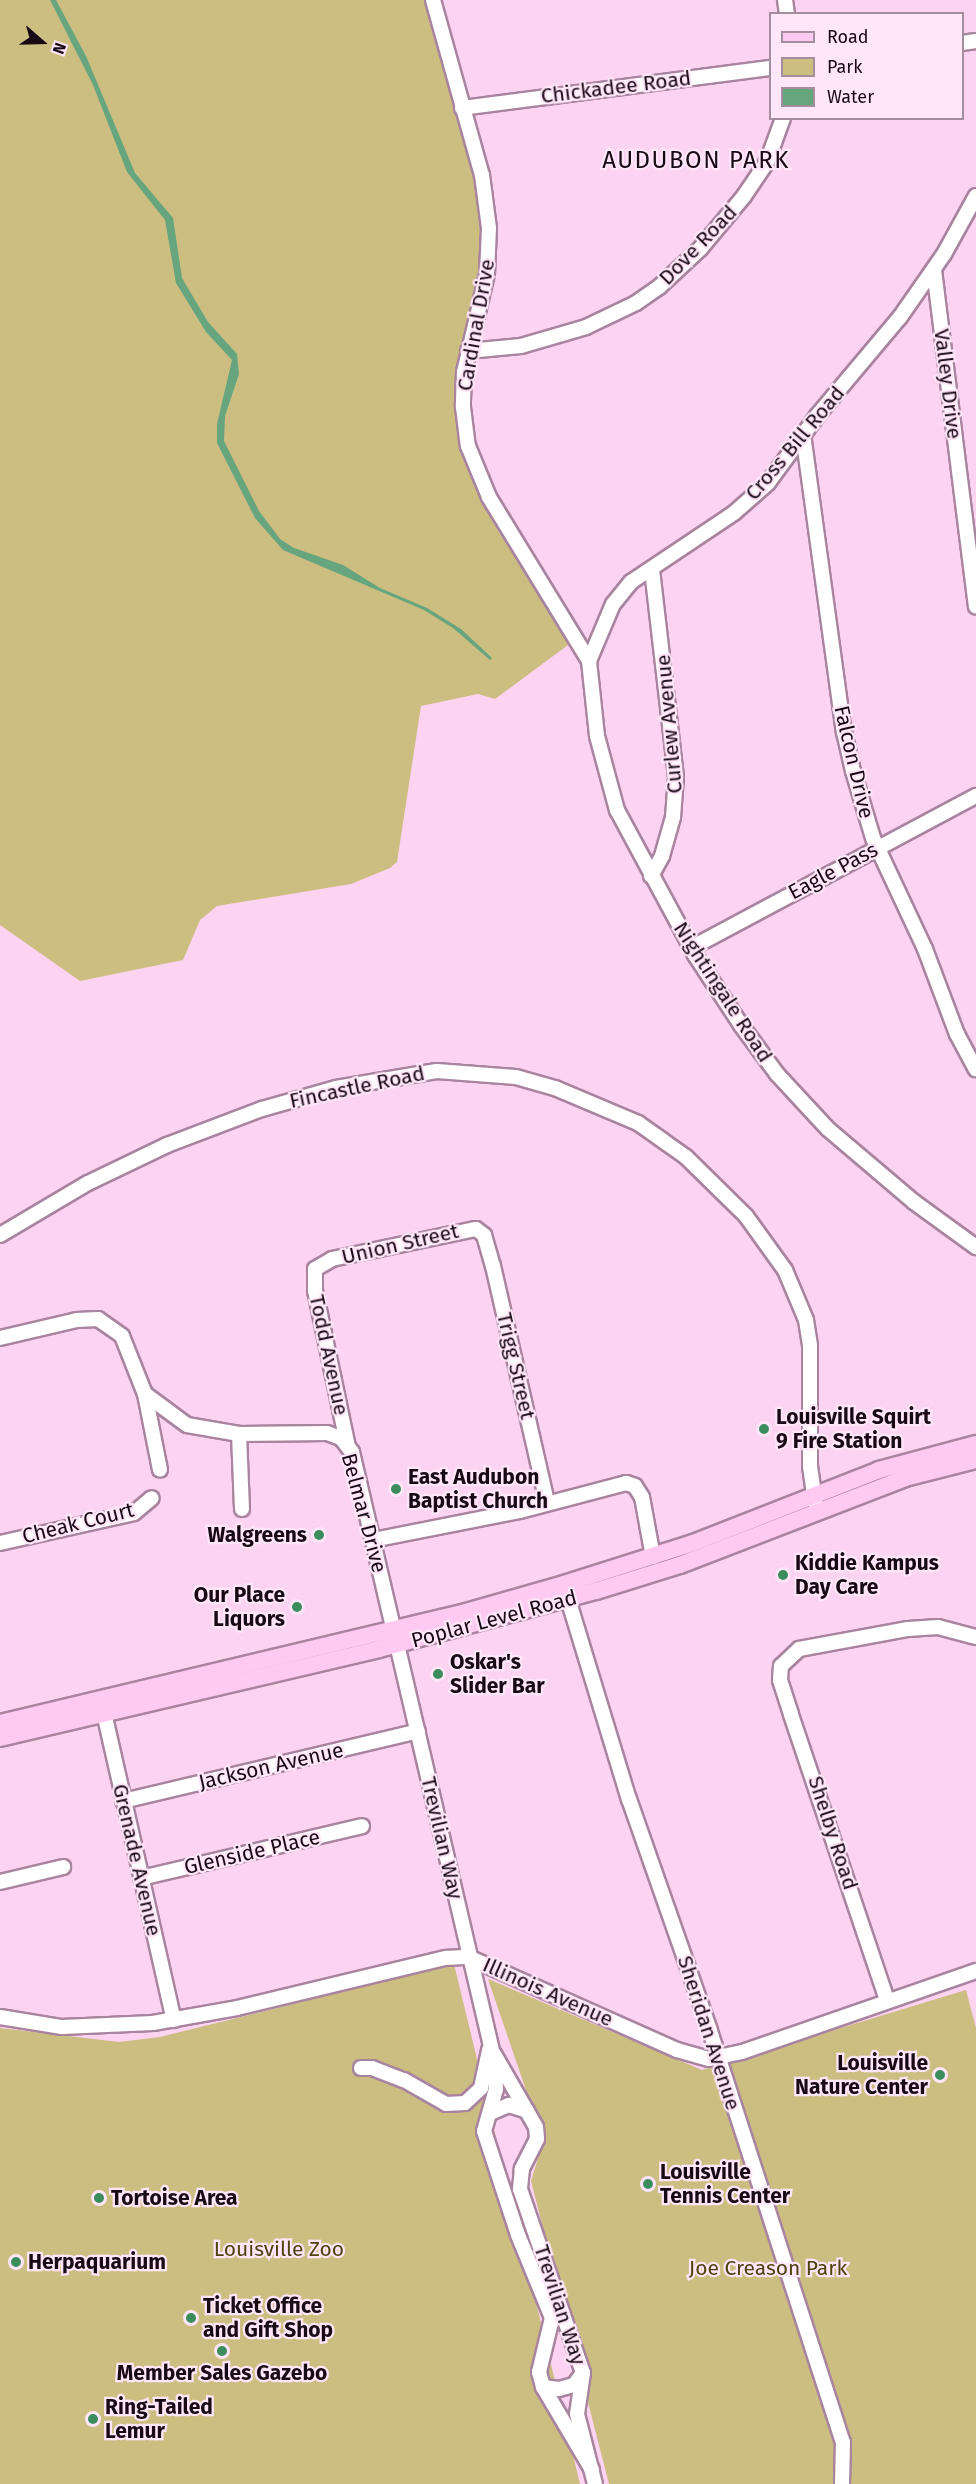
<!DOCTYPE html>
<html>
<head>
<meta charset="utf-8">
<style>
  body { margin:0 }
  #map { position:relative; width:976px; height:2484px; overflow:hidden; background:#fcd3f1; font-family:"Fira Sans",sans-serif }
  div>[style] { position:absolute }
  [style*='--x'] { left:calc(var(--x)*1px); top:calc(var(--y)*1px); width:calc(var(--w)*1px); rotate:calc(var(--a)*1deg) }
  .green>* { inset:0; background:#ccbd81 }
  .water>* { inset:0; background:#66a57e }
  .roads { filter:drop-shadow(2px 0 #a9849f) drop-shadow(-2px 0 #a9849f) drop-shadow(0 2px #a9849f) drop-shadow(0 -2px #a9849f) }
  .minor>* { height:14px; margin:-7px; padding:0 7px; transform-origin:7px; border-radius:7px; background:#fff }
  .major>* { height:16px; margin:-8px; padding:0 8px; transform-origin:8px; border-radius:8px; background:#fecaf2 }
  .dots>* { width:16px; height:16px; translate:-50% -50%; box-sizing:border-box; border:3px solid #ffe6f8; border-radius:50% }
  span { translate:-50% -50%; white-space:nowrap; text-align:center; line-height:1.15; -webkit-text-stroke:4.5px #ffe6f8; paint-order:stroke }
  .street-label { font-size:21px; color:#180a15 }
  .poi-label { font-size:21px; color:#180a15; font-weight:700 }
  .left { translate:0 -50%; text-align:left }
  .right { translate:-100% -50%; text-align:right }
  .park-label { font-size:21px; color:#4e420d }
  .quarter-label { font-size:24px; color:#180a15; letter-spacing:1.5px }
  .legend { position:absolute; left:769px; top:12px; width:195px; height:108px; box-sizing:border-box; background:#ffe6f8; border:2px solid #a38e9d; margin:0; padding:8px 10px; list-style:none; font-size:18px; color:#180a15 }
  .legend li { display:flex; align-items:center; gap:12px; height:30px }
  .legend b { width:30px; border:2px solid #a38e9d }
  .north { position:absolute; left:12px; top:12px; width:60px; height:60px; -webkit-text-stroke:4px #ffe6f8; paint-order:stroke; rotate:110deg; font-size:16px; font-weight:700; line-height:24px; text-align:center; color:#180a15 }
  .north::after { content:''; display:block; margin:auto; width:21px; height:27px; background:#180a15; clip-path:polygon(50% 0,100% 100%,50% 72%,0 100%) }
</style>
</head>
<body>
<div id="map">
  <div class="green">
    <div style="clip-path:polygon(0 0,428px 0,479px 193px,484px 243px,458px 371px,456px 402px,465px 452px,479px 495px,572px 642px,495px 699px,478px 694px,421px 706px,397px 862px,390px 868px,351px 884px,217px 906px,200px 920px,183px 960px,80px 981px,0 925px)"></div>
    <div style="clip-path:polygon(454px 1964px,580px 2484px,0 2484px,0 2028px,119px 2042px,160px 2037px)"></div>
    <div style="clip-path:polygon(488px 1979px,702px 2070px,966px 1990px,976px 2028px,976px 2484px,609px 2484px,531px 2181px,540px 2152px,544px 2122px,528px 2096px)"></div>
  </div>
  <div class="water">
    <div style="clip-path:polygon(50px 0,56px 0,86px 56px,135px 173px,173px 218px,182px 278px,208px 322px,237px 354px,239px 374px,225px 416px,224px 441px,259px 511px,280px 539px,294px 548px,343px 565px,380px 588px,427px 608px,461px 629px,492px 658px,490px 660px,453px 628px,424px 610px,283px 550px,255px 518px,217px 443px,217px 424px,232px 360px,206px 332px,176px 283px,165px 220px,127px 172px,93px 85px)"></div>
  </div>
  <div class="roads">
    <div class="minor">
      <div style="--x:433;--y:0;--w:182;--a:74.4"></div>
      <div style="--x:482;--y:175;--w:53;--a:82.5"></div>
      <div style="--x:489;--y:228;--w:46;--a:92.5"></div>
      <div style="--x:487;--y:274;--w:101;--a:103.2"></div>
      <div style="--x:464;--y:372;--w:35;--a:92"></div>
      <div style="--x:463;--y:407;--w:39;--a:83"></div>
      <div style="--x:468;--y:446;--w:55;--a:67.6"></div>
      <div style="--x:489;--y:497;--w:192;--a:58.6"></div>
      <div style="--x:785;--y:0;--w:14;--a:82"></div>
      <div style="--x:962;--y:43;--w:14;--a:-8"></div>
      <div style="--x:462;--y:108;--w:311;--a:-7.4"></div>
      <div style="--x:976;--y:196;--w:66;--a:118.9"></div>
      <div style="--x:944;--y:254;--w:77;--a:124.9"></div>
      <div style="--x:900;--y:317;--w:129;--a:130"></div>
      <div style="--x:817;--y:416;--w:83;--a:126.2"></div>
      <div style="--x:768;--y:483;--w:45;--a:138.6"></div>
      <div style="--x:734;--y:513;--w:124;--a:146.2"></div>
      <div style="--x:631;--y:582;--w:28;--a:129"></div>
      <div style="--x:613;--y:604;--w:62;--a:112.8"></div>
      <div style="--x:589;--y:661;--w:75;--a:83.9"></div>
      <div style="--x:597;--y:736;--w:77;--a:74.9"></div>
      <div style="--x:617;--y:810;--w:165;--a:61.7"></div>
      <div style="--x:695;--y:955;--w:84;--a:56.7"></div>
      <div style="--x:741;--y:1025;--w:61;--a:53.7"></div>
      <div style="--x:777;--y:1074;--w:75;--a:47.2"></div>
      <div style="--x:828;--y:1129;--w:113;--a:40.3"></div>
      <div style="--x:914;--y:1202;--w:77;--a:36"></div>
      <div style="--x:934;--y:270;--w:339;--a:82.9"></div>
      <div style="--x:468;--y:351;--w:53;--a:-5.4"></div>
      <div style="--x:521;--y:346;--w:68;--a:-16.3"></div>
      <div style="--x:586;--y:327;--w:55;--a:-25.6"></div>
      <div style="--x:636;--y:303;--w:28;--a:-35"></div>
      <div style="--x:659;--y:287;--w:56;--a:-42.8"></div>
      <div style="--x:700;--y:249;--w:69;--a:-50.3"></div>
      <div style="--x:744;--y:196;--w:41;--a:-55.9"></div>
      <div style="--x:767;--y:162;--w:47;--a:-70"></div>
      <div style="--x:803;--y:434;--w:301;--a:82.2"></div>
      <div style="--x:844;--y:732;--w:40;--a:77"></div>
      <div style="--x:853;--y:771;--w:70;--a:73.4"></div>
      <div style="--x:873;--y:838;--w:123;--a:64.9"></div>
      <div style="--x:925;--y:949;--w:91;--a:69.4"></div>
      <div style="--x:957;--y:1034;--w:40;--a:62"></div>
      <div style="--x:651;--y:876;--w:23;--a:-61"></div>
      <div style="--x:662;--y:856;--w:41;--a:-74.2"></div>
      <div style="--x:673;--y:817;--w:40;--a:-85.7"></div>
      <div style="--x:676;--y:777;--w:210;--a:-96.6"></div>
      <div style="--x:691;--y:948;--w:323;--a:-28.1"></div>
      <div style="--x:0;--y:1235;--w:102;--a:-30.6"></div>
      <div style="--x:88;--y:1183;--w:88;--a:-25.7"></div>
      <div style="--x:167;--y:1145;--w:102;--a:-20.8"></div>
      <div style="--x:262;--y:1109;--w:77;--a:-15.8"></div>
      <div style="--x:336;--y:1088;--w:102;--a:-9.6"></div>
      <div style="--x:437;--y:1071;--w:79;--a:4.3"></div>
      <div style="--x:516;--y:1077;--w:41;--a:15.8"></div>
      <div style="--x:555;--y:1088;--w:90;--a:22.9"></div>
      <div style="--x:638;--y:1123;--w:59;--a:35.3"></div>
      <div style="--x:686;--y:1157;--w:84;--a:44.5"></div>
      <div style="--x:746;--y:1216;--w:67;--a:54.2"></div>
      <div style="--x:785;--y:1270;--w:54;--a:67.2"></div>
      <div style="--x:806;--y:1320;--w:26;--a:81"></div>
      <div style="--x:810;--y:1346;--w:120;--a:90"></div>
      <div style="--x:810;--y:1466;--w:37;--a:82"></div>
      <div style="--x:0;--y:1338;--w:79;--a:-13.2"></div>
      <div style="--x:77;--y:1320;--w:21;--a:-3"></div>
      <div style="--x:98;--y:1319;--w:29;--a:35"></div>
      <div style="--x:122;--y:1336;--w:62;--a:68.4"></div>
      <div style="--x:145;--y:1394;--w:52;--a:36.4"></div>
      <div style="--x:187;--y:1425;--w:53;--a:9.8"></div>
      <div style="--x:239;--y:1434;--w:88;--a:-0.7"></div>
      <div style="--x:327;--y:1433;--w:15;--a:20"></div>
      <div style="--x:341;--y:1438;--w:18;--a:52"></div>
      <div style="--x:352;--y:1452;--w:628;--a:76.83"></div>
      <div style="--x:495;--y:2063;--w:26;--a:88"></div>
      <div style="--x:496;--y:2089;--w:44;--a:105.9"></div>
      <div style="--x:484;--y:2131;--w:109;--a:71.9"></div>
      <div style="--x:518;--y:2235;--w:90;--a:67.7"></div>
      <div style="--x:552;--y:2318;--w:56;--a:103.5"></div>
      <div style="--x:539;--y:2372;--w:16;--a:75"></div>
      <div style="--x:543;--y:2387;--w:96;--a:59.4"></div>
      <div style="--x:145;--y:1394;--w:77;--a:78.8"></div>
      <div style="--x:239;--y:1434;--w:75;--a:87.7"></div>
      <div style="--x:348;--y:1447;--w:159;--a:-101.9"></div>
      <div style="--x:315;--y:1291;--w:22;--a:-90"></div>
      <div style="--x:315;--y:1269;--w:20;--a:-30"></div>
      <div style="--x:332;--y:1259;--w:147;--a:-11.8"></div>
      <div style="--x:476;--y:1229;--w:10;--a:37"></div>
      <div style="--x:484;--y:1235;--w:32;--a:74"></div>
      <div style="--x:493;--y:1266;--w:241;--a:77.1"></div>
      <div style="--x:373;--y:1540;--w:150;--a:-11.2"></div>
      <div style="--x:520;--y:1511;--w:110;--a:-14.8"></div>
      <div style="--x:626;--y:1483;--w:9;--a:18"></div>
      <div style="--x:635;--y:1486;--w:13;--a:58"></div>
      <div style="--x:642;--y:1497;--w:61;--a:79.6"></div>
      <div style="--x:0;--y:1543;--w:137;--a:-12.6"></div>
      <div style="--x:134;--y:1513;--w:23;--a:-40"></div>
      <div style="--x:565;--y:1589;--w:220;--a:73.1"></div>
      <div style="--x:629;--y:1799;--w:243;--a:70.7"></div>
      <div style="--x:709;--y:2028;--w:435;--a:72.1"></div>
      <div style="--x:843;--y:2442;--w:42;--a:91.4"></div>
      <div style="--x:102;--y:1704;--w:324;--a:77.2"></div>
      <div style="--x:123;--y:1801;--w:303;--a:-13.3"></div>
      <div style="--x:141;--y:1878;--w:227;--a:-13.2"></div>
      <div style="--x:0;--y:1882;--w:65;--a:-13.4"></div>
      <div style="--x:887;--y:2000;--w:302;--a:-108.6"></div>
      <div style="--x:791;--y:1714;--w:36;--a:-108"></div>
      <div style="--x:780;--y:1680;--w:14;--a:-86"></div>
      <div style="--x:781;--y:1666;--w:25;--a:-43"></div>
      <div style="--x:799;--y:1649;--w:111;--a:-10.4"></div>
      <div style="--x:908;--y:1629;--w:30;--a:-4"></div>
      <div style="--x:938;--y:1627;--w:39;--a:15"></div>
      <div style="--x:0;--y:2017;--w:63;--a:9.2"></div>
      <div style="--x:62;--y:2027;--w:91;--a:-2.5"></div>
      <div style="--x:153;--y:2023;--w:85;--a:-10.1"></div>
      <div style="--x:237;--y:2008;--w:215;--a:-13.5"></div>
      <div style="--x:446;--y:1958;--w:22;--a:-3"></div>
      <div style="--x:468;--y:1957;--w:229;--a:24"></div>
      <div style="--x:677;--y:2050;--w:33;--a:16"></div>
      <div style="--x:709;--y:2059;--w:34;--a:-12"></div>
      <div style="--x:742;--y:2052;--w:248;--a:-19.1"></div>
      <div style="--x:494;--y:2054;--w:84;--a:60.1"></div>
      <div style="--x:536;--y:2127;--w:12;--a:85"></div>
      <div style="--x:537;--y:2139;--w:34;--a:117"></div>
      <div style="--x:522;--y:2169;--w:20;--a:96"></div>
      <div style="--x:520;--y:2189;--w:194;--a:71.1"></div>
      <div style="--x:583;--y:2373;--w:41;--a:98.3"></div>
      <div style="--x:577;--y:2414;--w:72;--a:75.6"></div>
      <div style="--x:361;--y:2068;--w:11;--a:0"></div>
      <div style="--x:372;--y:2068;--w:34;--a:21"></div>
      <div style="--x:404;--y:2080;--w:48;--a:29.7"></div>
      <div style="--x:446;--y:2104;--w:19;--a:-3"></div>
      <div style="--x:465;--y:2103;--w:22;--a:-43"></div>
      <div style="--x:481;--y:2088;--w:40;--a:-78"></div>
      <div style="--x:490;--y:2113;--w:21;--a:-23"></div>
      <div style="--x:509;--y:2105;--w:19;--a:18"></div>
      <div style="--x:543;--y:2387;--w:16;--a:7"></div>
      <div style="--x:559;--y:2389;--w:16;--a:-15"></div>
      <div style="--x:574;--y:2385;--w:15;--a:-53"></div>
    </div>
    <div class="major">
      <div style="--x:0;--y:1723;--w:479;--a:-13.4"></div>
      <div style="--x:466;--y:1612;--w:102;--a:-15.9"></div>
      <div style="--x:564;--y:1584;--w:135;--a:-17.6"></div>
      <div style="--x:693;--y:1543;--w:200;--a:-21.4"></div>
      <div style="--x:879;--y:1470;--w:100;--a:-15"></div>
      <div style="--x:0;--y:1738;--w:389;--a:-13.2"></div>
      <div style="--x:379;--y:1649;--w:225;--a:-15"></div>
      <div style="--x:596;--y:1591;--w:88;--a:-17.2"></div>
      <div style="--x:680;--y:1565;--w:241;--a:-21.1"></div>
      <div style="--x:905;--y:1478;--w:73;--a:-14.2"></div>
    </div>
  </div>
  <div class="dots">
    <div style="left:764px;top:1429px;background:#3b8d5e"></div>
    <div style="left:396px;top:1489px;background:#3b8d5e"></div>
    <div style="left:319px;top:1535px;background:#3b8d5e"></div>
    <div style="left:783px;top:1575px;background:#3b8d5e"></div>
    <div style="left:297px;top:1607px;background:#3b8d5e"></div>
    <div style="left:438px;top:1674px;background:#3b8d5e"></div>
    <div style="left:940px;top:2075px;background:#3b8d5e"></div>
    <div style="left:648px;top:2184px;background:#3b8d5e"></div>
    <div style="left:99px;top:2198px;background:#3b8d5e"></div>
    <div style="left:16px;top:2262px;background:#3b8d5e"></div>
    <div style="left:191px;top:2318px;background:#3b8d5e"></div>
    <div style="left:222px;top:2351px;background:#3b8d5e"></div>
    <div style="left:93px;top:2419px;background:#3b8d5e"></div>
  </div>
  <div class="street-label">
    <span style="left:616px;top:87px;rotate:-7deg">Chickadee Road</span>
    <span style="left:698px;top:245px;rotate:-46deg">Dove Road</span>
    <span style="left:476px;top:325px;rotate:-80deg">Cardinal Drive</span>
    <span style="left:948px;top:384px;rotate:83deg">Valley Drive</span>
    <span style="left:795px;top:443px;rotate:-50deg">Cross Bill Road</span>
    <span style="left:669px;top:724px;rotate:-95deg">Curlew Avenue</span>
    <span style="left:854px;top:762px;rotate:77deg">Falcon Drive</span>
    <span style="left:833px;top:871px;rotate:-28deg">Eagle Pass</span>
    <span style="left:723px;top:992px;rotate:57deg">Nightingale Road</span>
    <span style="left:357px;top:1087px;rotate:-12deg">Fincastle Road</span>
    <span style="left:400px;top:1244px;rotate:-13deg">Union Street</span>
    <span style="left:329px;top:1355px;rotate:78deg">Todd Avenue</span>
    <span style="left:516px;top:1366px;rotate:77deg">Trigg Street</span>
    <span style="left:364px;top:1513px;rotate:75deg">Belmar Drive</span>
    <span style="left:78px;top:1523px;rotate:-14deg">Cheak Court</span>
    <span style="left:494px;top:1619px;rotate:-15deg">Poplar Level Road</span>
    <span style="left:271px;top:1766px;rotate:-13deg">Jackson Avenue</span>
    <span style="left:833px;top:1833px;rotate:72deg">Shelby Road</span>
    <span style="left:442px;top:1838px;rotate:77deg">Trevilian Way</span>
    <span style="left:252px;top:1852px;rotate:-13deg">Glenside Place</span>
    <span style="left:137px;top:1860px;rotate:77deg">Grenade Avenue</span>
    <span style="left:548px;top:1992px;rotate:24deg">Illinois Avenue</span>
    <span style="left:709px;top:2033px;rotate:72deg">Sheridan Avenue</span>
    <span style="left:560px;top:2305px;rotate:72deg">Trevilian Way</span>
  </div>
  <div class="poi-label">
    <span class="left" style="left:776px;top:1429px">Louisville Squirt<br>9 Fire Station</span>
    <span class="left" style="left:408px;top:1489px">East Audubon<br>Baptist Church</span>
    <span class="right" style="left:307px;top:1535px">Walgreens</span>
    <span class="left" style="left:795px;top:1575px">Kiddie Kampus<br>Day Care</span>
    <span class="right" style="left:285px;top:1607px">Our Place<br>Liquors</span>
    <span class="left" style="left:450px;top:1674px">Oskar's<br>Slider Bar</span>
    <span class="right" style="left:928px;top:2075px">Louisville<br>Nature Center</span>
    <span class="left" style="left:660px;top:2184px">Louisville<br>Tennis Center</span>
    <span class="left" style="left:111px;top:2198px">Tortoise Area</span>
    <span class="left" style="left:28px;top:2262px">Herpaquarium</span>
    <span class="left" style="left:203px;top:2318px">Ticket Office<br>and Gift Shop</span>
    <span style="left:222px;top:2373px">Member Sales Gazebo</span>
    <span class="left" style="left:105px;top:2419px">Ring-Tailed<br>Lemur</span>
  </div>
  <div class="park-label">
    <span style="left:279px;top:2249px">Louisville Zoo</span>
    <span style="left:768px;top:2268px">Joe Creason Park</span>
  </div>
  <div class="quarter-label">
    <span style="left:696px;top:161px">AUDUBON PARK</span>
  </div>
  <ul class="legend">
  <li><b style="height:8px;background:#fecaf2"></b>Road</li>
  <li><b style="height:16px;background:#ccbd81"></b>Park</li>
  <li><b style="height:16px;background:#66a57e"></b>Water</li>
  </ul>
  <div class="north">N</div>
</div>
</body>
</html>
